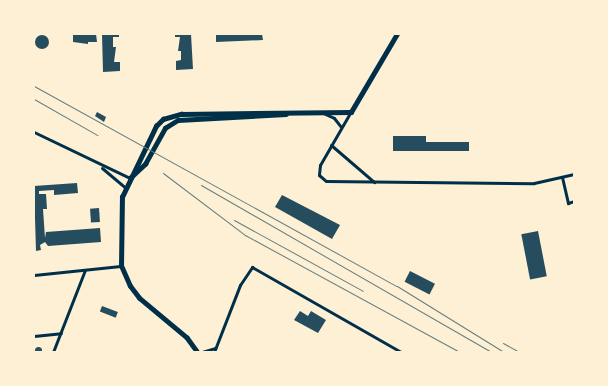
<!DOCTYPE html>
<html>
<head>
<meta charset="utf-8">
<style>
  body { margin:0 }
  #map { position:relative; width:608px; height:386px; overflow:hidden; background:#fdf0d5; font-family:"PT Sans",sans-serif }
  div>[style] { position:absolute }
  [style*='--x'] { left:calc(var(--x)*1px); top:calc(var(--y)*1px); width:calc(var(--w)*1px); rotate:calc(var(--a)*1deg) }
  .building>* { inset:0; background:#264d5e; transform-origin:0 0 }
  .round { border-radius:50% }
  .minor>* { height:3px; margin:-1.5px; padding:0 1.5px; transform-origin:1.5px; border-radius:1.5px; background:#003049 }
  .secondary>* { height:4.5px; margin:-2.25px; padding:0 2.25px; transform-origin:2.25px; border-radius:2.25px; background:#003049 }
  .rail>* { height:1px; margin:-0.5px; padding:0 0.5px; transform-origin:0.5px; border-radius:0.5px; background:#657d81 }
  span { translate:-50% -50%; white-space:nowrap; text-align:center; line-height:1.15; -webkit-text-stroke:4.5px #fdf0d5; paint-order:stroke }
  .frame { position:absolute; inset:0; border:35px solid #fdf0d5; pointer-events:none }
</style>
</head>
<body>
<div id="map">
  <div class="building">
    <div style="clip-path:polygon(73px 34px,96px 34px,97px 42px,88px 42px,88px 44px,73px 42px)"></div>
    <div style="clip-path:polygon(102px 34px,119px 34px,119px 37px,113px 37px,113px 47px,116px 47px,114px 62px,120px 62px,120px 71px,103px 72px)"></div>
    <div style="clip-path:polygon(175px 34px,191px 34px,193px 69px,176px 70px,176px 61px,181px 60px,181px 51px,178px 51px,180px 37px,175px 37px)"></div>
    <div style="clip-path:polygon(216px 34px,262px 34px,263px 40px,216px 42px)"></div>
    <div class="round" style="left:35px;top:35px;width:14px;height:14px"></div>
    <div style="clip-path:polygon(97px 112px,106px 117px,104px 122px,95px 116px)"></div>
    <div style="clip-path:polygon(393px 136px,426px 136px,426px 142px,469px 142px,469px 151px,393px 151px)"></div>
    <div style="clip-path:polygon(77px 183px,78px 193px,54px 195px,54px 190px,39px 191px,39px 194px,46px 194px,47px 209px,43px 209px,45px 238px,46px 232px,100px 228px,101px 242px,48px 246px,45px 242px,40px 245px,41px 250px,36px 251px,34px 186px)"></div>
    <div style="clip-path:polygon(282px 195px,340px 225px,332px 239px,275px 207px)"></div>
    <div style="left:99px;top:208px;width:14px;height:9px;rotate:86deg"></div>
    <div style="left:538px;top:231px;width:46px;height:17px;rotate:79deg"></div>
    <div style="left:410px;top:271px;width:28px;height:12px;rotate:27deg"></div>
    <div style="left:102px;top:306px;width:17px;height:6px;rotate:21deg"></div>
    <div style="clip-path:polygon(300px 311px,308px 316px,311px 311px,326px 320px,318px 333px,294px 320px)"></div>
    <div class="round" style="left:34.5px;top:346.5px;width:7px;height:7px"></div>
  </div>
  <div class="minor">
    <div style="--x:323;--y:113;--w:12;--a:24"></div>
    <div style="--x:334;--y:118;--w:11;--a:52"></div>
    <div style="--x:350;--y:113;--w:60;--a:120"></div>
    <div style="--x:320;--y:165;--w:10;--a:96"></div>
    <div style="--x:319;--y:175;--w:9;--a:41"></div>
    <div style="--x:326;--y:181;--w:208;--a:0.6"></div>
    <div style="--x:534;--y:183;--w:41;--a:-12.7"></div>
    <div style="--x:34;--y:132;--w:106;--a:25.6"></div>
    <div style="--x:331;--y:145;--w:57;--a:40.7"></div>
    <div style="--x:102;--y:168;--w:30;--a:40"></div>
    <div style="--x:562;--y:177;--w:27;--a:77"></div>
    <div style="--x:568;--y:203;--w:6;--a:-18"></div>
    <div style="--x:34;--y:275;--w:87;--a:-5.9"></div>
    <div style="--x:34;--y:336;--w:27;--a:-6"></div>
    <div style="--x:53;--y:352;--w:88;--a:-68.7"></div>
    <div style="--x:202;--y:352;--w:14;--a:-17"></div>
    <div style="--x:214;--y:352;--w:72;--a:-68.8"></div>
    <div style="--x:240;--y:285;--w:22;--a:-56"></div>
    <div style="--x:252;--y:267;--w:172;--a:29.7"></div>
  </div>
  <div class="secondary">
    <div style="--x:130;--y:178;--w:21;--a:-43"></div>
    <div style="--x:145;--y:164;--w:41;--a:-60.9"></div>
    <div style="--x:165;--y:128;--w:15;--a:-32"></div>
    <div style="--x:178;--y:120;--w:108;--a:-3.2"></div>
    <div style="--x:197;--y:352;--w:17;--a:-126"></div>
    <div style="--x:187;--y:338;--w:62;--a:-140.2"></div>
    <div style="--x:139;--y:298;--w:15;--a:-127"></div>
    <div style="--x:130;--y:286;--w:22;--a:-114"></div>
    <div style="--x:121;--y:266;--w:69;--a:-89.2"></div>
    <div style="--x:122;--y:197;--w:79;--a:-64.4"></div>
    <div style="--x:156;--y:126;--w:10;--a:-45"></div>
    <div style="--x:163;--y:119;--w:19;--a:-16"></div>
    <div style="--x:181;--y:114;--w:170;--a:-0.7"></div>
    <div style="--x:351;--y:112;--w:91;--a:-59.5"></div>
  </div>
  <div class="rail">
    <div style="--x:34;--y:86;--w:414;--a:28.9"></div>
    <div style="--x:397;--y:286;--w:126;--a:31.7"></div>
    <div style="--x:34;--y:99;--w:73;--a:29.7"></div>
    <div style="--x:163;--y:173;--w:103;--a:37.1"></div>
    <div style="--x:245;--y:235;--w:245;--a:28.6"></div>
    <div style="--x:201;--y:185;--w:335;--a:29.9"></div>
    <div style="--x:234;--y:220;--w:147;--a:28.8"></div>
    <div style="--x:503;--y:343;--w:18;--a:29"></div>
  </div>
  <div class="frame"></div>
</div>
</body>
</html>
